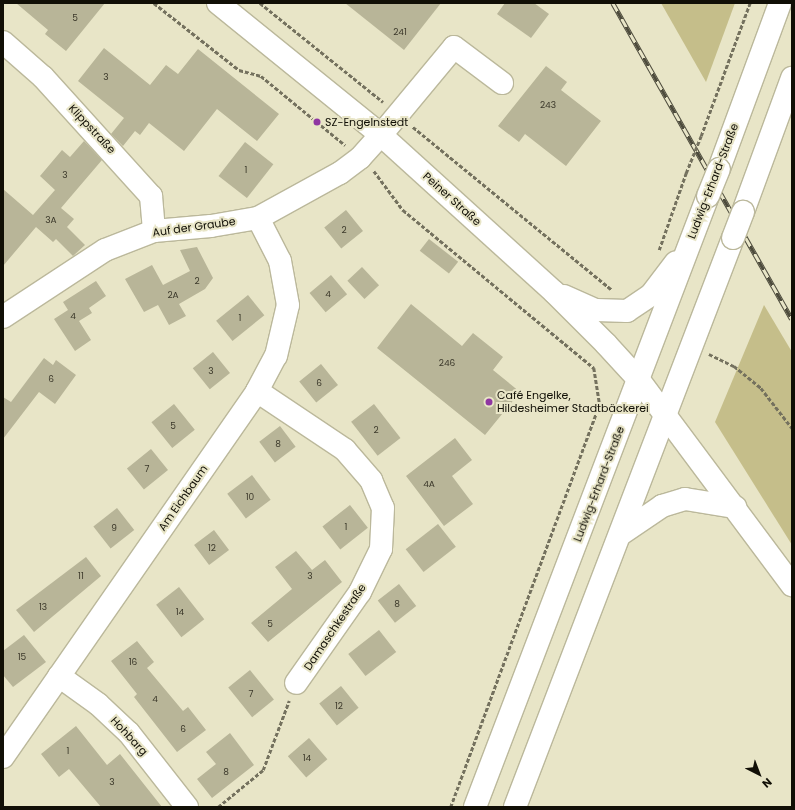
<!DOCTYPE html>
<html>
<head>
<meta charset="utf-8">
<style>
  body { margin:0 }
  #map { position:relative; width:795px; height:810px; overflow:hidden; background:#e8e5c7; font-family:Poppins,sans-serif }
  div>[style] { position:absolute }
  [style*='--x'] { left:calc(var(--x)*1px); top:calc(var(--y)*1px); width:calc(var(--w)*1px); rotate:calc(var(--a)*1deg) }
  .green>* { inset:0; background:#c5be8a }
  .building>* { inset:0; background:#b8b598; transform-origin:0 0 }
  .path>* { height:2.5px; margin-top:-1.25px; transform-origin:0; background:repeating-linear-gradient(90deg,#74715e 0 4px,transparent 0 6px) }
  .roads { filter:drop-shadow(1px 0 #bbb89b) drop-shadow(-1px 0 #bbb89b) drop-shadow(0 1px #bbb89b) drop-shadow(0 -1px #bbb89b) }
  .minor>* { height:22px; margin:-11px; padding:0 11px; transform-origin:11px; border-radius:11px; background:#fff }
  .major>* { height:22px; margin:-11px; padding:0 11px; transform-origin:11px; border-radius:11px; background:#fff }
  .rail>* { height:4.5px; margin-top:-2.25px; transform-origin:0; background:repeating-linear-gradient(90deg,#e8e5c7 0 9px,#4d4b3c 0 18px); box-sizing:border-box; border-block:1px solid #4d4b3c }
  .path-bridge>* { height:2.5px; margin-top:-1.25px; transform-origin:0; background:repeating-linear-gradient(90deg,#74715e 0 4px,transparent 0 6px) }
  .bridges { filter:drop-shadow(1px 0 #bbb89b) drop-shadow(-1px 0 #bbb89b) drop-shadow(0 1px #bbb89b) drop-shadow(0 -1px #bbb89b) }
  .major-bridge>* { height:22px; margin:-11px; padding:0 11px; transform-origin:11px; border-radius:11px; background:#fff }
  .dots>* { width:11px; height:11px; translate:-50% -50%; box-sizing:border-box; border:2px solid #e8e5c7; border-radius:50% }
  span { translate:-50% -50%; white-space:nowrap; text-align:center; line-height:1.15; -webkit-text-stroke:4px #e8e5c7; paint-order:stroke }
  .number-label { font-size:9px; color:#3b382a }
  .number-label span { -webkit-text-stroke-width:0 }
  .poi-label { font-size:11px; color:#110f06 }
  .left { translate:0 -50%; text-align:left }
  .street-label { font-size:11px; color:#110f06 }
  .frame { position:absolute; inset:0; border:4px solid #110f06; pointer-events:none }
  .north { position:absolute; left:739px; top:754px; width:40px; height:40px; -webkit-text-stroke:3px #e8e5c7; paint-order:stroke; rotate:138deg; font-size:11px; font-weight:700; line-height:16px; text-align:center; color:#110f06 }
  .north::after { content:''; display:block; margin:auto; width:14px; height:18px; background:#110f06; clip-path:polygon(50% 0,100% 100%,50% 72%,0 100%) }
</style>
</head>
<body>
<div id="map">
  <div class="green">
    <div style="clip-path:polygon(661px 3px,735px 3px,706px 82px)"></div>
    <div style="clip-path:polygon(764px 305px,792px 352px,792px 545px,715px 422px)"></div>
  </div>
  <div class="building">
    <div style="clip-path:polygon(16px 3px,105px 3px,66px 51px,45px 34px,48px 30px)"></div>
    <div style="clip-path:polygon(345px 3px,441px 3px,404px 50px)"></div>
    <div style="clip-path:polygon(505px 3px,534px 3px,549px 14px,531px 38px,497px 14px)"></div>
    <div style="clip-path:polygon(104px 48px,150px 85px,166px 65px,178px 74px,198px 49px,279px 114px,257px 141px,217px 109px,184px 151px,149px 123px,140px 135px,135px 131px,123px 146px,111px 134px,124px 118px,78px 81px)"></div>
    <div style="clip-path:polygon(546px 66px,567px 82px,561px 90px,601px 121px,566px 166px,525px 134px,519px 142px,498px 126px)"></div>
    <div style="clip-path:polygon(84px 141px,102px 160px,61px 208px,74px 219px,67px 227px,85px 245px,73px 256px,56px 239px,53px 242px,36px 227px,3px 266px,3px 189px,33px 215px,55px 190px,40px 176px,62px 150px,70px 157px)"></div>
    <div style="left:245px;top:142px;width:36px;height:43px;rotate:38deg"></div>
    <div style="left:346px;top:210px;width:27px;height:28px;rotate:51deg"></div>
    <div style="left:429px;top:239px;width:37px;height:15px;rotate:38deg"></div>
    <div style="clip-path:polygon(197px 247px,213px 278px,205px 289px,179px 304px,186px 316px,169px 325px,158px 305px,144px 312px,125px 279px,152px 265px,163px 285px,190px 271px,180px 250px)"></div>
    <div style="left:362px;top:267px;width:25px;height:20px;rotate:47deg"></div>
    <div style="left:331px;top:275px;width:25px;height:28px;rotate:50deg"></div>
    <div style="clip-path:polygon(96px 281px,106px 296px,89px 308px,92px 313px,79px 321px,91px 340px,75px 351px,54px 319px,68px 310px,63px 302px)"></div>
    <div style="left:248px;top:295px;width:26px;height:41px;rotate:51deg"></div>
    <div style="clip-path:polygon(411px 304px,462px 346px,473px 333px,503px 357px,493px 370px,520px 392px,485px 435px,377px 348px)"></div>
    <div style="left:213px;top:352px;width:27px;height:26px;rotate:51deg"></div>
    <div style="clip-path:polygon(44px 358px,53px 365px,56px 360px,76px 375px,55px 404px,39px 392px,3px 439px,3px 397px,11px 402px)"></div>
    <div style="left:321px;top:364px;width:27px;height:28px;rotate:51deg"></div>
    <div style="left:174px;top:404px;width:33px;height:29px;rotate:51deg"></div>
    <div style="left:374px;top:404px;width:43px;height:29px;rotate:52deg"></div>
    <div style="left:280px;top:426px;width:26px;height:26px;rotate:53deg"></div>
    <div style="clip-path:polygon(455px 438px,472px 460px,452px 476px,473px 504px,444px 526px,406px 476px)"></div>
    <div style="left:151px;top:449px;width:27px;height:31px;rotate:51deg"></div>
    <div style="left:252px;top:475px;width:31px;height:31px;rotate:53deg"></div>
    <div style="left:350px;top:505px;width:29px;height:35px;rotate:52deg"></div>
    <div style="left:117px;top:508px;width:28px;height:30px;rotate:52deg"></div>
    <div style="left:438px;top:524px;width:29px;height:41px;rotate:52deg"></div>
    <div style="left:214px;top:530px;width:25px;height:25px;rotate:53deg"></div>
    <div style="clip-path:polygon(296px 551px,312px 570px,325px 560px,342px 582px,268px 642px,251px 623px,292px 589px,275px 567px)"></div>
    <div style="clip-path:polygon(86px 557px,101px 576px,34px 632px,16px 610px)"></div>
    <div style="left:399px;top:584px;width:28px;height:27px;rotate:52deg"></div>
    <div style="left:179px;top:587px;width:41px;height:29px;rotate:52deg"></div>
    <div style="left:379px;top:630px;width:28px;height:39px;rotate:52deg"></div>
    <div style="clip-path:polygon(24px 635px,46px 662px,13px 687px,3px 675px,3px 651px)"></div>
    <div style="clip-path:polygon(137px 641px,154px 662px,147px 668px,183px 711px,188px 707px,206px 730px,177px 752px,134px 697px,137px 694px,111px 661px)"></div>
    <div style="left:250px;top:670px;width:38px;height:28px;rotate:51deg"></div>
    <div style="left:341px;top:686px;width:28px;height:28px;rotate:51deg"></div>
    <div style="clip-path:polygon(76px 726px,107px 765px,120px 754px,162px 807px,101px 807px,69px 769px,59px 777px,41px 754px)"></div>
    <div style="clip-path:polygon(230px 733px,254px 765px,212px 798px,197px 779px,216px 764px,206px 752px)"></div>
    <div style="left:309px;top:738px;width:28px;height:28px;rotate:49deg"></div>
  </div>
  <div class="path">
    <div style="--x:154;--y:3;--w:108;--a:38.2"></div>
    <div style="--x:239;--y:70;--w:23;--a:15"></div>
    <div style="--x:261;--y:76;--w:109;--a:39.4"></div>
    <div style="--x:260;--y:3;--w:158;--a:38.8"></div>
    <div style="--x:413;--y:127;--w:257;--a:39.3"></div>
    <div style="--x:701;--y:136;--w:142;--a:-69.8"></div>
    <div style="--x:374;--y:171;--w:49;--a:53.4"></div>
    <div style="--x:403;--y:210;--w:248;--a:39.6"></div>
    <div style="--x:594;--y:368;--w:36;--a:81"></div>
    <div style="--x:600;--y:404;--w:430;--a:110.3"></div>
    <div style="--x:659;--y:250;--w:82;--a:-70.7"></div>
    <div style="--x:709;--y:354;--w:28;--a:26"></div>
    <div style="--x:734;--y:366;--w:35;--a:39"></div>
    <div style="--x:761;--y:388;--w:51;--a:52.2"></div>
    <div style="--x:218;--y:807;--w:58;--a:-39.4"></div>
    <div style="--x:263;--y:770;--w:74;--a:-69.4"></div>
  </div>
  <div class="roads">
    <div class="minor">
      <div style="--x:3;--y:42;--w:53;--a:41.2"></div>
      <div style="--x:43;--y:77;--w:161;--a:47.8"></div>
      <div style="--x:151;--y:196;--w:35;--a:85"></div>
      <div style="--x:3;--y:317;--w:122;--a:-33.3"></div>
      <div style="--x:105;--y:250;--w:53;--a:-21.2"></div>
      <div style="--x:154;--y:231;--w:57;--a:-5"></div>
      <div style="--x:211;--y:226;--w:48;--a:-9.7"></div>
      <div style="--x:258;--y:218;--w:94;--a:-28.8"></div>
      <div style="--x:340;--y:173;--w:25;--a:-37"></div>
      <div style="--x:360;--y:158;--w:31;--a:-48"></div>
      <div style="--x:381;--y:135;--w:114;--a:-50.3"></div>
      <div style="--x:454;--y:47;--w:60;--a:36.9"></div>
      <div style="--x:257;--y:391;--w:106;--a:33.8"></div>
      <div style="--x:345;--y:450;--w:40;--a:49"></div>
      <div style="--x:371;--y:480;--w:30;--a:67"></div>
      <div style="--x:383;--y:508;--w:41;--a:92.8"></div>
      <div style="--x:381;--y:549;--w:48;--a:116"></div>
      <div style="--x:360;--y:592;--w:111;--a:125.1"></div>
      <div style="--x:59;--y:676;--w:48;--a:35.7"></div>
      <div style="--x:98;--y:704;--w:42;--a:43.1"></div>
      <div style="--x:129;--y:733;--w:94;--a:51.9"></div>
      <div style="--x:3;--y:757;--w:446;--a:-55.2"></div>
      <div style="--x:257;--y:391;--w:40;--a:-62"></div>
      <div style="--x:276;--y:356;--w:52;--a:-76.8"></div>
      <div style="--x:288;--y:305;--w:45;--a:-100.3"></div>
      <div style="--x:280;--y:261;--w:48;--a:-117.1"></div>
    </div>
    <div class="major">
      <div style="--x:218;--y:3;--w:210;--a:39"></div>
      <div style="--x:381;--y:135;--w:234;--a:42.2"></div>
      <div style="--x:554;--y:292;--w:74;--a:45"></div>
      <div style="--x:606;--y:344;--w:49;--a:47.5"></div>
      <div style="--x:639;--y:380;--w:256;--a:53.3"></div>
      <div style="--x:719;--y:169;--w:177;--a:-69.8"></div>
      <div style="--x:743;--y:212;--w:143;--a:-69.9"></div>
      <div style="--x:564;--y:296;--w:35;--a:24"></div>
      <div style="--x:596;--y:310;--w:31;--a:2"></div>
      <div style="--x:627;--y:311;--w:29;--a:-34"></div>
      <div style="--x:651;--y:295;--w:41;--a:-52.9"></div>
      <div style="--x:621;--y:534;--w:50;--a:-34.3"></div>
      <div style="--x:662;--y:506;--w:24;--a:-17"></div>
      <div style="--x:685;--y:499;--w:51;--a:9.1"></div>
      <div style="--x:475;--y:807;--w:654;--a:-69.13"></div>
      <div style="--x:515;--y:807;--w:609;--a:-69.04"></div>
    </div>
  </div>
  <div class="rail">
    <div style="--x:613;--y:3;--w:363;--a:60.5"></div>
  </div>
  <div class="path-bridge">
    <div style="--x:686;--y:173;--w:40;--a:-68"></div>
  </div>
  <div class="bridges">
    <div class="major-bridge">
      <div style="--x:708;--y:196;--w:29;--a:-68"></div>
      <div style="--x:733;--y:238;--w:28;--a:-69"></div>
    </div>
  </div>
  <div class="dots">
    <div style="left:317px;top:122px;background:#8f36a2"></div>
    <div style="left:489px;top:402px;background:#8f36a2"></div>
  </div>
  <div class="number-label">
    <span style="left:75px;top:18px">5</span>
    <span style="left:400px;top:32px">241</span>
    <span style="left:106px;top:77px">3</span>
    <span style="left:548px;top:105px">243</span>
    <span style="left:246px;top:170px">1</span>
    <span style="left:65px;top:175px">3</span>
    <span style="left:51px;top:220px">3A</span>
    <span style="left:344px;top:230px">2</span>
    <span style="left:197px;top:281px">2</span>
    <span style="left:328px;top:294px">4</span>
    <span style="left:173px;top:295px">2A</span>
    <span style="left:73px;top:316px">4</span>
    <span style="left:240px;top:318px">1</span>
    <span style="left:447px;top:363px">246</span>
    <span style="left:211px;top:371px">3</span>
    <span style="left:51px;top:379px">6</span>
    <span style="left:319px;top:383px">6</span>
    <span style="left:173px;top:426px">5</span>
    <span style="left:376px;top:430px">2</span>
    <span style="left:278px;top:444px">8</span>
    <span style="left:147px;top:469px">7</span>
    <span style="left:429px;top:484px">4A</span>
    <span style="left:250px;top:497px">10</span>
    <span style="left:346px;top:527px">1</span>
    <span style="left:114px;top:528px">9</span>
    <span style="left:212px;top:548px">12</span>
    <span style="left:81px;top:576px">11</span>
    <span style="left:310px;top:576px">3</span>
    <span style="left:397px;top:604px">8</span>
    <span style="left:43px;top:607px">13</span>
    <span style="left:180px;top:612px">14</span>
    <span style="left:270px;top:624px">5</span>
    <span style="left:22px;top:657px">15</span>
    <span style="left:133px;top:662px">16</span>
    <span style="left:251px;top:694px">7</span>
    <span style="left:155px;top:699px">4</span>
    <span style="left:339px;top:706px">12</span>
    <span style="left:183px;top:729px">6</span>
    <span style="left:68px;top:751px">1</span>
    <span style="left:307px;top:758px">14</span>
    <span style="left:226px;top:772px">8</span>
    <span style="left:112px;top:782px">3</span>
  </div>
  <div class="poi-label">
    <span class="left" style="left:325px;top:122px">SZ-Engelnstedt</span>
    <span class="left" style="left:497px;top:402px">Café Engelke,<br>Hildesheimer Stadtbäckerei</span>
  </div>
  <div class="street-label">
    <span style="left:92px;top:129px;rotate:47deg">Klippstraße</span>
    <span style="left:713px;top:181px;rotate:-69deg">Ludwig-Erhard-Straße</span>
    <span style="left:452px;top:199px;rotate:42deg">Peiner Straße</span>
    <span style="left:194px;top:227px;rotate:-8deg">Auf der Graube</span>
    <span style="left:599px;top:484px;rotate:-69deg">Ludwig-Erhard-Straße</span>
    <span style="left:183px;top:498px;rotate:-55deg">Am Eichbaum</span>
    <span style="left:335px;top:627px;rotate:-56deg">Damaschkestraße</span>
    <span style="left:129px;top:736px;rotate:47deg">Hohbarg</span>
  </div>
  <div class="frame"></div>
  <div class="north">N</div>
</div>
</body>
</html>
